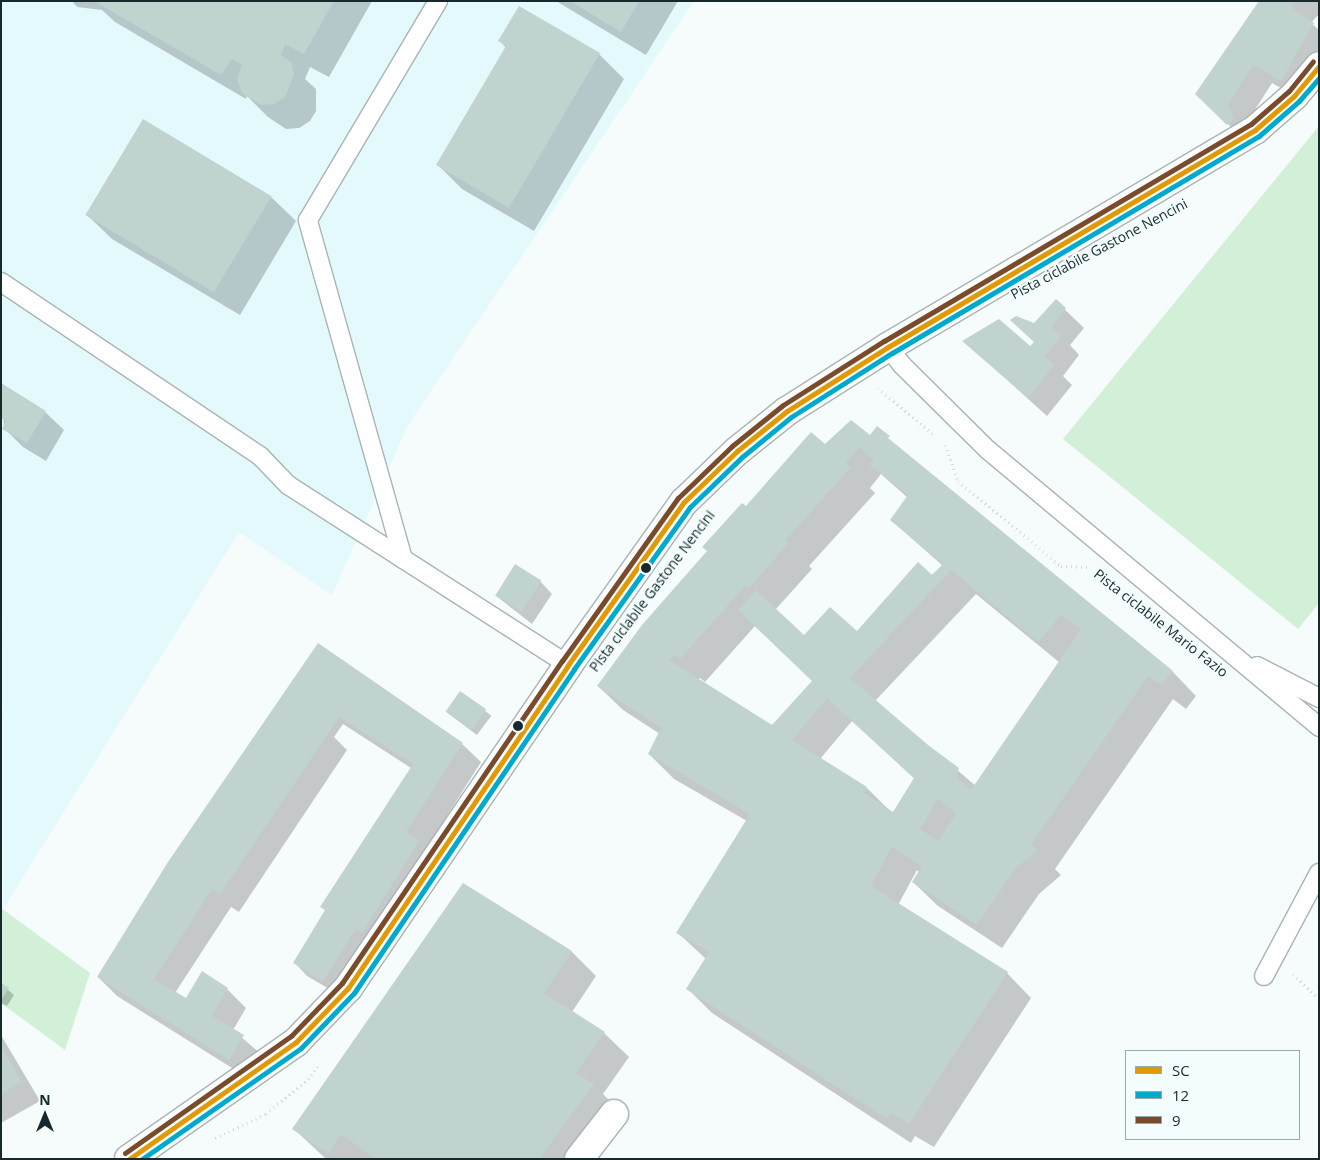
<!DOCTYPE html>
<html>
<head>
<meta charset="utf-8">
<style>
  body { margin:0 }
  #map { position:relative; width:1320px; height:1160px; overflow:hidden; background:#f6fbfb; font-family:"Open Sans",sans-serif }
  div>[style] { position:absolute }
  [style*='--x'] { left:calc(var(--x)*1px); top:calc(var(--y)*1px); width:calc(var(--w)*1px); rotate:calc(var(--a)*1deg) }
  .built>* { inset:0; background:#e4f9fc }
  .green>* { inset:0; background:#d2efd7 }
  .shadow>* { inset:0; background:#0003; transform-origin:0 0 }
  .building>* { inset:0; background:#c0d3cf; transform-origin:0 0 }
  .path>* { height:3px; margin-top:-1.5px; transform-origin:0; background:repeating-linear-gradient(90deg,#d6d8d8 0 1px,transparent 0 5px) }
  .roads { filter:drop-shadow(1px 0 #a8b4b5) drop-shadow(-1px 0 #a8b4b5) drop-shadow(0 1px #a8b4b5) drop-shadow(0 -1px #a8b4b5) }
  .service>* { height:18px; margin:-9px; padding:0 9px; transform-origin:9px; border-radius:9px; background:#fefefe }
  .minor>* { height:28px; margin:-14px; padding:0 14px; transform-origin:14px; border-radius:14px; background:#fefefe }
  .bus-1>* { height:5px; margin:-2.5px; padding:0 2.5px; transform-origin:2.5px; border-radius:2.5px; background:#e19a04 }
  .bus-2>* { height:5px; margin:-2.5px; padding:0 2.5px; transform-origin:2.5px; border-radius:2.5px; background:#00a9ce }
  .bus-3>* { height:5px; margin:-2.5px; padding:0 2.5px; transform-origin:2.5px; border-radius:2.5px; background:#7a4b2a }
  .dots>* { width:14px; height:14px; translate:-50% -50%; box-sizing:border-box; border:2px solid #f3fdfe; border-radius:50% }
  span { translate:-50% -50%; white-space:nowrap; text-align:center; line-height:1.15; -webkit-text-stroke:4.5px #f3fdfe; paint-order:stroke }
  .street-label { font-size:14px; color:#17292c }
  .frame { position:absolute; inset:0; border:2px solid #17292c; pointer-events:none }
  .legend { position:absolute; left:1125px; top:1050px; width:175px; height:90px; box-sizing:border-box; background:#f3fdfe; border:1px solid #9ba8aa; margin:0; padding:6px 9px; list-style:none; font-size:15px; color:#17292c }
  .legend li { display:flex; align-items:center; gap:10px; height:25px }
  .legend b { width:25px; border:1px solid #9ba8aa }
  .north { position:absolute; left:20px; top:1090px; width:50px; height:50px; -webkit-text-stroke:4px #f3fdfe; paint-order:stroke; rotate:0deg; font-size:14px; font-weight:700; line-height:20px; text-align:center; color:#17292c }
  .north::after { content:''; display:block; margin:auto; width:18px; height:22px; background:#17292c; clip-path:polygon(50% 0,100% 100%,50% 72%,0 100%) }
</style>
</head>
<body>
<div id="map">
  <div class="built">
    <div style="clip-path:polygon(1px 1px,694px 1px,408px 425px,332px 595px,239px 532px,3px 909px)"></div>
  </div>
  <div class="green">
    <div style="clip-path:polygon(1319px 126px,1319px 603px,1298px 629px,1063px 439px)"></div>
    <div style="clip-path:polygon(1px 908px,90px 973px,65px 1050px,1px 1003px)"></div>
  </div>
  <div class="shadow">
    <div style="clip-path:polygon(72px 1px,372px 1px,329px 77px,310px 67px,305px 79px,316px 89px,316px 111px,310px 121px,299px 128px,286px 129px,268px 117px,247px 96px,246px 99px,115px 22px,102px 10px,77px 7px)"></div>
    <div style="clip-path:polygon(556px 1px,678px 1px,646px 55px)"></div>
    <div style="clip-path:polygon(1261px 1px,1319px 1px,1319px 14px,1311px 23px,1319px 30px,1319px 65px,1300px 99px,1272px 83px,1246px 124px,1247px 143px,1197px 93px)"></div>
    <div style="clip-path:polygon(519px 8px,599px 54px,624px 79px,534px 231px,462px 189px,438px 165px,506px 48px,500px 41px)"></div>
    <div style="clip-path:polygon(271px 197px,296px 221px,240px 315px,112px 239px,87px 215px)"></div>
    <div style="clip-path:polygon(1056px 301px,1084px 328px,1070px 345px,1079px 355px,1063px 376px,1072px 385px,1047px 416px,964px 341px,1030px 347px,1035px 342px,1034px 325px)"></div>
    <div style="clip-path:polygon(1px 384px,45px 412px,64px 430px,46px 461px,23px 447px,4px 428px)"></div>
    <div style="clip-path:polygon(evenodd,877px 427px,894px 445px,1172px 671px,1196px 696px,1186px 709px,1173px 699px,1055px 869px,1061px 875px,1039px 894px,1002px 948px,938px 906px,913px 882px,919px 872px,917px 870px,898px 905px,1007px 973px,1031px 998px,934px 1147px,915px 1136px,911px 1143px,712px 1013px,688px 989px,706px 959px,678px 933px,747px 821px,674px 779px,649px 754px,660px 734px,623px 710px,598px 686px,746px 508px,825px 446px,869px 437px,877px 427px,881px 474px,908px 498px,891px 520px,943px 566px,857px 633px,804px 636px,775px 610px,812px 569px,809px 566px,875px 493px,870px 488px,881px 474px,877px 427px,976px 594px,1060px 663px,976px 786px,875px 701px,976px 594px,877px 427px,755px 626px,813px 681px,772px 726px,698px 680px,700px 678px,705px 682px,755px 626px,877px 427px,852px 721px,915px 779px,893px 814px,867px 788px,820px 759px,852px 721px)"></div>
    <div style="clip-path:polygon(540px 581px,552px 594px,532px 624px,495px 595px)"></div>
    <div style="clip-path:polygon(290px 685px,462px 744px,481px 762px,426px 849px,437px 861px,336px 993px,307px 976px,295px 963px,326px 911px,322px 907px,411px 768px,343px 724px,334px 737px,347px 750px,239px 912px,231px 907px,175px 993px,186px 1000px,227px 989px,246px 1008px,233px 1030px,262px 1055px,248px 1078px,117px 996px,98px 977px)"></div>
    <div style="left:461px;top:693px;width:38px;height:24px;rotate:37deg"></div>
    <div style="clip-path:polygon(464px 885px,572px 952px,596px 976px,572px 1012px,604px 1033px,629px 1057px,603px 1094px,618px 1109px,581px 1159px,326px 1159px,294px 1129px)"></div>
    <div style="clip-path:polygon(1px 984px,14px 995px,7px 1006px,1px 1003px)"></div>
    <div style="clip-path:polygon(1px 1035px,40px 1101px,1px 1123px)"></div>
  </div>
  <div class="building">
    <div style="clip-path:polygon(94px 1px,334px 1px,304px 54px,285px 44px,281px 55px,292px 63px,294px 75px,285px 97px,274px 104px,261px 105px,242px 93px,237px 79px,242px 65px,232px 59px,221px 75px)"></div>
    <div style="clip-path:polygon(570px 1px,639px 1px,621px 32px)"></div>
    <div style="clip-path:polygon(1259px 1px,1295px 1px,1291px 7px,1314px 23px,1281px 81px,1253px 65px,1228px 105px,1235px 118px,1227px 125px,1195px 94px)"></div>
    <div style="clip-path:polygon(519px 6px,600px 53px,509px 208px,436px 165px,506px 46px,498px 41px)"></div>
    <div style="left:143px;top:119px;width:150px;height:112px;rotate:31deg"></div>
    <div style="clip-path:polygon(1056px 299px,1066px 308px,1051px 327px,1062px 335px,1045px 356px,1054px 365px,1028px 398px,962px 341px,999px 319px,1030px 346px,1034px 342px,1010px 320px,1016px 316px,1034px 323px)"></div>
    <div style="clip-path:polygon(1px 383px,46px 411px,27px 443px,2px 429px,6px 421px,1px 418px)"></div>
    <div style="clip-path:polygon(evenodd,851px 420px,870px 435px,877px 426px,890px 436px,888px 438px,1173px 671px,1161px 685px,1148px 676px,1032px 843px,1037px 850px,1015px 869px,977px 925px,912px 882px,922px 866px,892px 847px,871px 886px,1008px 972px,909px 1124px,890px 1112px,887px 1119px,686px 989px,709px 952px,676px 933px,750px 814px,648px 754px,661px 728px,597px 686px,642px 625px,707px 551px,702px 547px,742px 503px,746px 506px,811px 432px,825px 444px,851px 420px,859px 447px,874px 460px,869px 464px,908px 495px,890px 520px,943px 564px,932px 575px,918px 562px,857px 631px,830px 607px,804px 635px,756px 590px,738px 610px,812px 681px,772px 725px,669px 660px,675px 654px,680px 659px,745px 586px,749px 588px,788px 544px,785px 541px,851px 467px,846px 463px,859px 447px,851px 420px,951px 570px,1038px 642px,1061px 615px,1081px 629px,971px 790px,956px 777px,959px 768px,928px 745px,850px 678px,951px 570px,851px 420px,827px 698px,914px 778px,893px 812px,864px 793px,867px 787px,792px 740px,827px 698px,851px 420px,938px 798px,956px 814px,938px 841px,920px 829px,938px 798px)"></div>
    <div style="left:515px;top:564px;width:31px;height:37px;rotate:32deg"></div>
    <div style="clip-path:polygon(318px 643px,463px 743px,406px 832px,419px 841px,362px 933px,356px 929px,323px 981px,293px 963px,325px 910px,320px 907px,413px 764px,339px 717px,220px 894px,212px 889px,154px 979px,186px 998px,202px 971px,228px 988px,212px 1016px,244px 1035px,229px 1060px,97px 977px,168px 862px)"></div>
    <div style="left:460px;top:691px;width:32px;height:25px;rotate:35deg"></div>
    <div style="clip-path:polygon(463px 883px,572px 951px,544px 993px,605px 1032px,576px 1073px,594px 1084px,539px 1159px,376px 1159px,341px 1134px,329px 1154px,292px 1129px)"></div>
    <div style="clip-path:polygon(1px 983px,9px 988px,1px 1000px)"></div>
    <div style="clip-path:polygon(1px 1046px,22px 1082px,1px 1094px)"></div>
  </div>
  <div class="path">
    <div style="--x:878;--y:388;--w:75;--a:40.1"></div>
    <div style="--x:945;--y:445;--w:38;--a:70"></div>
    <div style="--x:958;--y:481;--w:134;--a:39.5"></div>
    <div style="--x:1061;--y:566;--w:27;--a:2"></div>
    <div style="--x:1293;--y:974;--w:36;--a:44"></div>
    <div style="--x:215;--y:1138;--w:56;--a:-25.2"></div>
    <div style="--x:266;--y:1114;--w:55;--a:-39.8"></div>
    <div style="--x:308;--y:1079;--w:17;--a:-54"></div>
  </div>
  <div class="roads">
    <div class="service">
      <div style="--x:1;--y:282;--w:313;--a:33.9"></div>
      <div style="--x:261;--y:457;--w:39;--a:46"></div>
      <div style="--x:288;--y:485;--w:333;--a:32.7"></div>
      <div style="--x:888;--y:347;--w:23;--a:52"></div>
      <div style="--x:902;--y:365;--w:121;--a:44.7"></div>
      <div style="--x:988;--y:450;--w:432;--a:39.9"></div>
      <div style="--x:403;--y:559;--w:352;--a:-105.7"></div>
      <div style="--x:308;--y:220;--w:255;--a:-59.3"></div>
      <div style="--x:1257;--y:666;--w:70;--a:27.3"></div>
      <div style="--x:1264;--y:976;--w:117;--a:-61.9"></div>
    </div>
    <div class="minor">
      <div style="--x:129;--y:1159;--w:204;--a:-35"></div>
      <div style="--x:296;--y:1042;--w:75;--a:-46.1"></div>
      <div style="--x:348;--y:988;--w:391;--a:-55.7"></div>
      <div style="--x:568;--y:665;--w:200;--a:-54.6"></div>
      <div style="--x:684;--y:502;--w:74;--a:-43.9"></div>
      <div style="--x:737;--y:451;--w:64;--a:-38.7"></div>
      <div style="--x:787;--y:411;--w:120;--a:-32.4"></div>
      <div style="--x:888;--y:347;--w:426;--a:-30.6"></div>
      <div style="--x:1255;--y:130;--w:52;--a:-41.1"></div>
      <div style="--x:1294;--y:96;--w:39;--a:-50"></div>
      <div style="--x:579;--y:1159;--w:57;--a:-52.1"></div>
    </div>
  </div>
  <div class="bus-1">
    <div style="--x:129;--y:1159;--w:204;--a:-35"></div>
    <div style="--x:296;--y:1042;--w:75;--a:-46.1"></div>
    <div style="--x:348;--y:988;--w:391;--a:-55.7"></div>
    <div style="--x:568;--y:665;--w:200;--a:-54.6"></div>
    <div style="--x:684;--y:502;--w:74;--a:-43.9"></div>
    <div style="--x:737;--y:451;--w:64;--a:-38.7"></div>
    <div style="--x:787;--y:411;--w:120;--a:-32.4"></div>
    <div style="--x:888;--y:347;--w:426;--a:-30.6"></div>
    <div style="--x:1255;--y:130;--w:52;--a:-41.1"></div>
    <div style="--x:1294;--y:96;--w:39;--a:-50"></div>
  </div>
  <div class="bus-2">
    <div style="--x:142;--y:1159;--w:194;--a:-34.9"></div>
    <div style="--x:301;--y:1048;--w:76;--a:-46.1"></div>
    <div style="--x:354;--y:993;--w:392;--a:-55.8"></div>
    <div style="--x:574;--y:669;--w:199;--a:-54.4"></div>
    <div style="--x:690;--y:507;--w:72;--a:-43.9"></div>
    <div style="--x:742;--y:457;--w:63;--a:-39.2"></div>
    <div style="--x:791;--y:417;--w:120;--a:-32.4"></div>
    <div style="--x:892;--y:353;--w:426;--a:-30.6"></div>
    <div style="--x:1259;--y:136;--w:53;--a:-41.2"></div>
    <div style="--x:1299;--y:101;--w:30;--a:-49"></div>
  </div>
  <div class="bus-3">
    <div style="--x:125;--y:1153;--w:203;--a:-35.2"></div>
    <div style="--x:291;--y:1036;--w:74;--a:-46.1"></div>
    <div style="--x:342;--y:983;--w:390;--a:-55.7"></div>
    <div style="--x:562;--y:661;--w:200;--a:-54.6"></div>
    <div style="--x:678;--y:498;--w:75;--a:-43.9"></div>
    <div style="--x:732;--y:446;--w:65;--a:-38.8"></div>
    <div style="--x:783;--y:405;--w:120;--a:-32.4"></div>
    <div style="--x:884;--y:341;--w:426;--a:-30.6"></div>
    <div style="--x:1251;--y:124;--w:50;--a:-41"></div>
    <div style="--x:1289;--y:91;--w:38;--a:-51"></div>
  </div>
  <div class="dots">
    <div style="left:646px;top:568px;background:#17292c"></div>
    <div style="left:518px;top:726px;background:#17292c"></div>
  </div>
  <div class="street-label">
    <span style="left:1099px;top:249px;rotate:-28deg">Pista ciclabile Gastone Nencini</span>
    <span style="left:652px;top:591px;rotate:-53deg">Pista ciclabile Gastone Nencini</span>
    <span style="left:1161px;top:623px;rotate:38deg">Pista ciclabile Mario Fazio</span>
  </div>
  <div class="frame"></div>
  <ul class="legend">
  <li><b style="height:6px;background:#e19a04"></b>SC</li>
  <li><b style="height:6px;background:#00a9ce"></b>12</li>
  <li><b style="height:6px;background:#7a4b2a"></b>9</li>
  </ul>
  <div class="north">N</div>
</div>
</body>
</html>
